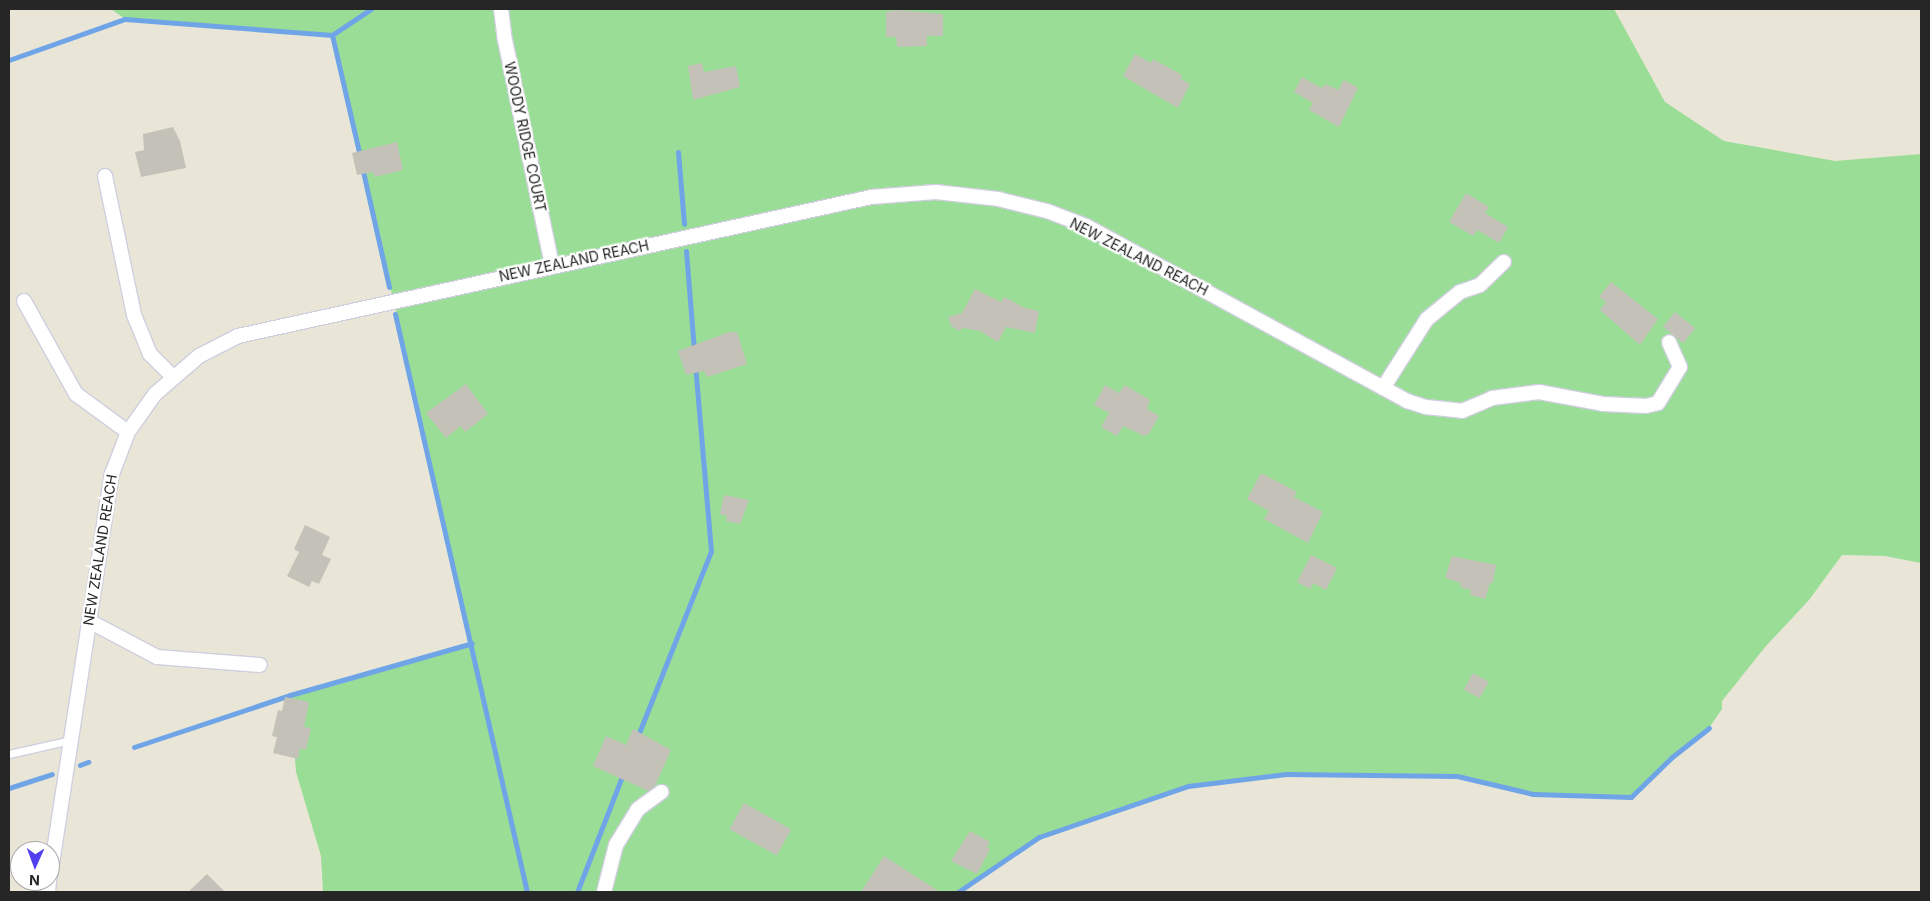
<!DOCTYPE html>
<html>
<head>
<meta charset="utf-8">
<style>
  body { margin:0 }
  #map { position:relative; width:1930px; height:901px; overflow:hidden; background:#e9e6d8; font-family:Inter,sans-serif }
  div>[style] { position:absolute }
  [style*='--x'] { left:calc(var(--x)*1px); top:calc(var(--y)*1px); width:calc(var(--w)*1px); rotate:calc(var(--a)*1deg) }
  .green>* { inset:0; background:#9add97 }
  .stream>* { height:5px; margin:-2.5px; padding:0 2.5px; transform-origin:2.5px; border-radius:2.5px; background:#6fa5e7 }
  .building>* { inset:0; background:#c4c2b8; transform-origin:0 0 }
  .roads { filter:drop-shadow(1px 0 #cfcedf) drop-shadow(-1px 0 #cfcedf) drop-shadow(0 1px #cfcedf) drop-shadow(0 -1px #cfcedf) }
  .lane>* { height:7px; margin:-3.5px; padding:0 3.5px; transform-origin:3.5px; border-radius:3.5px; background:#fff }
  .street>* { height:14px; margin:-7px; padding:0 7px; transform-origin:7px; border-radius:7px; background:#fff }
  span { translate:-50% -50%; white-space:nowrap; text-align:center; line-height:1.15; -webkit-text-stroke:4.5px #fff; paint-order:stroke }
  .street-label { font-size:14px; color:#262626 }
  .frame { position:absolute; inset:0; border:10px solid #262626; pointer-events:none }
  .north { position:absolute; left:10px; top:841px; width:50px; height:50px; box-sizing:border-box; background:#fff; border:1px solid #a8a8a8; border-radius:50%; rotate:182deg; font-size:14px; font-weight:700; line-height:20px; text-align:center; color:#262626 }
  .north::after { content:''; display:block; margin:auto; width:18px; height:22px; background:#503fef; clip-path:polygon(50% 0,100% 100%,50% 72%,0 100%) }
</style>
</head>
<body>
<div id="map">
  <div class="green">
    <div style="clip-path:polygon(111px 9px,1614px 9px,1665px 102px,1724px 141px,1835px 161px,1921px 154px,1921px 563px,1885px 556px,1842px 555px,1809px 600px,1766px 646px,1722px 701px,1722px 709px,1709px 728px,1672px 757px,1631px 797px,1533px 794px,1458px 776px,1286px 774px,1188px 786px,1039px 837px,958px 892px,323px 892px,321px 856px,296px 772px,290px 695px,472px 642px,332px 35px,125px 19px)"></div>
  </div>
  <div class="stream">
    <div style="--x:332;--y:35;--w:124;--a:77"></div>
    <div style="--x:9;--y:60;--w:123;--a:-19.5"></div>
    <div style="--x:125;--y:19;--w:208;--a:4.4"></div>
    <div style="--x:332;--y:35;--w:47;--a:-33.7"></div>
    <div style="--x:678;--y:152;--w:72;--a:85.2"></div>
    <div style="--x:362;--y:167;--w:123;--a:77.3"></div>
    <div style="--x:686;--y:251;--w:99;--a:85.4"></div>
    <div style="--x:395;--y:314;--w:593;--a:77.14"></div>
    <div style="--x:637;--y:738;--w:201;--a:-68.4"></div>
    <div style="--x:711;--y:551;--w:186;--a:-94.9"></div>
    <div style="--x:134;--y:747;--w:164;--a:-18.4"></div>
    <div style="--x:290;--y:695;--w:189;--a:-15.9"></div>
    <div style="--x:80;--y:765;--w:9;--a:-21"></div>
    <div style="--x:9;--y:788;--w:45;--a:-18"></div>
    <div style="--x:577;--y:892;--w:127;--a:-68.7"></div>
    <div style="--x:958;--y:892;--w:98;--a:-34.2"></div>
    <div style="--x:1039;--y:837;--w:157;--a:-18.9"></div>
    <div style="--x:1188;--y:786;--w:99;--a:-7"></div>
    <div style="--x:1286;--y:774;--w:171;--a:0.7"></div>
    <div style="--x:1457;--y:776;--w:78;--a:13.3"></div>
    <div style="--x:1533;--y:794;--w:98;--a:1.8"></div>
    <div style="--x:1631;--y:797;--w:57;--a:-44.3"></div>
    <div style="--x:1672;--y:757;--w:47;--a:-38.1"></div>
  </div>
  <div class="building">
    <div style="clip-path:polygon(897px 10px,943px 14px,943px 36px,927px 36px,927px 46px,897px 47px,896px 37px,886px 37px,886px 12px)"></div>
    <div style="clip-path:polygon(1135px 54px,1151px 63px,1153px 59px,1182px 75px,1181px 79px,1190px 84px,1178px 108px,1123px 76px)"></div>
    <div style="clip-path:polygon(702px 63px,704px 72px,736px 66px,740px 87px,693px 100px,688px 66px)"></div>
    <div style="clip-path:polygon(1302px 77px,1321px 88px,1326px 84px,1338px 90px,1344px 80px,1358px 88px,1339px 127px,1309px 110px,1313px 103px,1294px 92px)"></div>
    <div style="clip-path:polygon(173px 127px,180px 141px,186px 168px,141px 177px,135px 152px,144px 150px,143px 134px)"></div>
    <div style="clip-path:polygon(397px 142px,403px 170px,375px 177px,373px 172px,357px 175px,352px 153px)"></div>
    <div style="clip-path:polygon(1466px 193px,1489px 207px,1485px 213px,1508px 227px,1499px 243px,1477px 230px,1473px 236px,1449px 222px)"></div>
    <div style="clip-path:polygon(1611px 282px,1658px 319px,1640px 345px,1600px 310px,1606px 302px,1599px 297px)"></div>
    <div style="clip-path:polygon(975px 289px,1001px 302px,1004px 297px,1025px 308px,1039px 311px,1035px 333px,1006px 327px,998px 342px,980px 331px,963px 328px,959px 331px,951px 326px,948px 317px,962px 313px)"></div>
    <div style="left:1675px;top:312px;width:26px;height:19px;rotate:39deg"></div>
    <div style="clip-path:polygon(729px 332px,737px 332px,747px 364px,707px 377px,704px 371px,686px 375px,678px 351px)"></div>
    <div style="clip-path:polygon(466px 384px,488px 414px,465px 432px,461px 426px,446px 438px,426px 413px)"></div>
    <div style="clip-path:polygon(1105px 385px,1119px 393px,1125px 385px,1150px 400px,1147px 409px,1159px 416px,1149px 434px,1144px 436px,1123px 426px,1117px 436px,1101px 427px,1109px 413px,1094px 405px)"></div>
    <div style="clip-path:polygon(1261px 473px,1297px 492px,1294px 497px,1323px 512px,1308px 543px,1264px 519px,1269px 511px,1247px 499px)"></div>
    <div style="clip-path:polygon(724px 495px,749px 500px,740px 524px,726px 521px,727px 516px,720px 514px)"></div>
    <div style="clip-path:polygon(305px 525px,330px 537px,322px 555px,331px 559px,319px 584px,312px 581px,309px 587px,287px 576px,299px 552px,294px 549px)"></div>
    <div style="clip-path:polygon(1311px 555px,1337px 568px,1326px 590px,1313px 583px,1310px 589px,1297px 582px)"></div>
    <div style="clip-path:polygon(1452px 556px,1496px 565px,1493px 583px,1490px 583px,1485px 599px,1470px 595px,1471px 590px,1460px 587px,1461px 583px,1445px 578px)"></div>
    <div style="left:1473px;top:673px;width:18px;height:19px;rotate:29deg"></div>
    <div style="clip-path:polygon(285px 697px,309px 702px,304px 727px,311px 728px,306px 750px,300px 748px,298px 759px,273px 753px,277px 737px,272px 736px,278px 710px,282px 711px)"></div>
    <div style="clip-path:polygon(633px 729px,671px 750px,655px 786px,648px 791px,593px 766px,606px 736px,626px 745px)"></div>
    <div style="left:744px;top:803px;width:54px;height:30px;rotate:29deg"></div>
    <div style="clip-path:polygon(970px 831px,990px 842px,987px 847px,990px 849px,977px 874px,951px 861px)"></div>
    <div style="clip-path:polygon(884px 856px,940px 892px,861px 892px)"></div>
    <div style="clip-path:polygon(207px 874px,225px 892px,188px 892px)"></div>
  </div>
  <div class="roads">
    <div class="lane">
      <div style="--x:9;--y:754;--w:64;--a:-12.7"></div>
    </div>
    <div class="street">
      <div style="--x:501;--y:9;--w:31;--a:83"></div>
      <div style="--x:505;--y:40;--w:230;--a:78.2"></div>
      <div style="--x:105;--y:176;--w:142;--a:78.2"></div>
      <div style="--x:134;--y:315;--w:42;--a:67.7"></div>
      <div style="--x:150;--y:354;--w:31;--a:45"></div>
      <div style="--x:24;--y:301;--w:107;--a:60.8"></div>
      <div style="--x:76;--y:394;--w:64;--a:36.2"></div>
      <div style="--x:1383;--y:388;--w:82;--a:-57.5"></div>
      <div style="--x:1427;--y:319;--w:43;--a:-39.3"></div>
      <div style="--x:1460;--y:292;--w:21;--a:-19"></div>
      <div style="--x:1480;--y:285;--w:33;--a:-44"></div>
      <div style="--x:89;--y:621;--w:77;--a:27.9"></div>
      <div style="--x:157;--y:657;--w:103;--a:4.4"></div>
      <div style="--x:50;--y:877;--w:408;--a:-81.3"></div>
      <div style="--x:112;--y:474;--w:45;--a:-69.1"></div>
      <div style="--x:128;--y:432;--w:47;--a:-54.6"></div>
      <div style="--x:155;--y:394;--w:58;--a:-40.8"></div>
      <div style="--x:199;--y:356;--w:44;--a:-27.1"></div>
      <div style="--x:238;--y:336;--w:648;--a:-12.38"></div>
      <div style="--x:871;--y:197;--w:65;--a:-4.4"></div>
      <div style="--x:936;--y:192;--w:62;--a:6.4"></div>
      <div style="--x:998;--y:199;--w:50;--a:13.8"></div>
      <div style="--x:1047;--y:211;--w:42;--a:21"></div>
      <div style="--x:1086;--y:226;--w:366;--a:28.6"></div>
      <div style="--x:1407;--y:401;--w:20;--a:18"></div>
      <div style="--x:1426;--y:407;--w:36;--a:6"></div>
      <div style="--x:1462;--y:411;--w:33;--a:-23"></div>
      <div style="--x:1492;--y:398;--w:47;--a:-7.3"></div>
      <div style="--x:1539;--y:392;--w:65;--a:10.6"></div>
      <div style="--x:1603;--y:404;--w:43;--a:2.7"></div>
      <div style="--x:1646;--y:406;--w:12;--a:-14"></div>
      <div style="--x:1658;--y:403;--w:42;--a:-58.6"></div>
      <div style="--x:1680;--y:367;--w:27;--a:-114"></div>
      <div style="--x:48;--y:892;--w:11;--a:-85"></div>
      <div style="--x:604;--y:892;--w:49;--a:-75.7"></div>
      <div style="--x:616;--y:845;--w:42;--a:-58.6"></div>
      <div style="--x:638;--y:809;--w:29;--a:-36"></div>
    </div>
  </div>
  <div class="street-label">
    <span style="left:525px;top:137px;rotate:78deg">WOODY RIDGE COURT</span>
    <span style="left:1139px;top:257px;rotate:27deg">NEW ZEALAND REACH</span>
    <span style="left:574px;top:261px;rotate:-12deg">NEW ZEALAND REACH</span>
    <span style="left:100px;top:550px;rotate:-81deg">NEW ZEALAND REACH</span>
  </div>
  <div class="frame"></div>
  <div class="north">N</div>
</div>
</body>
</html>
